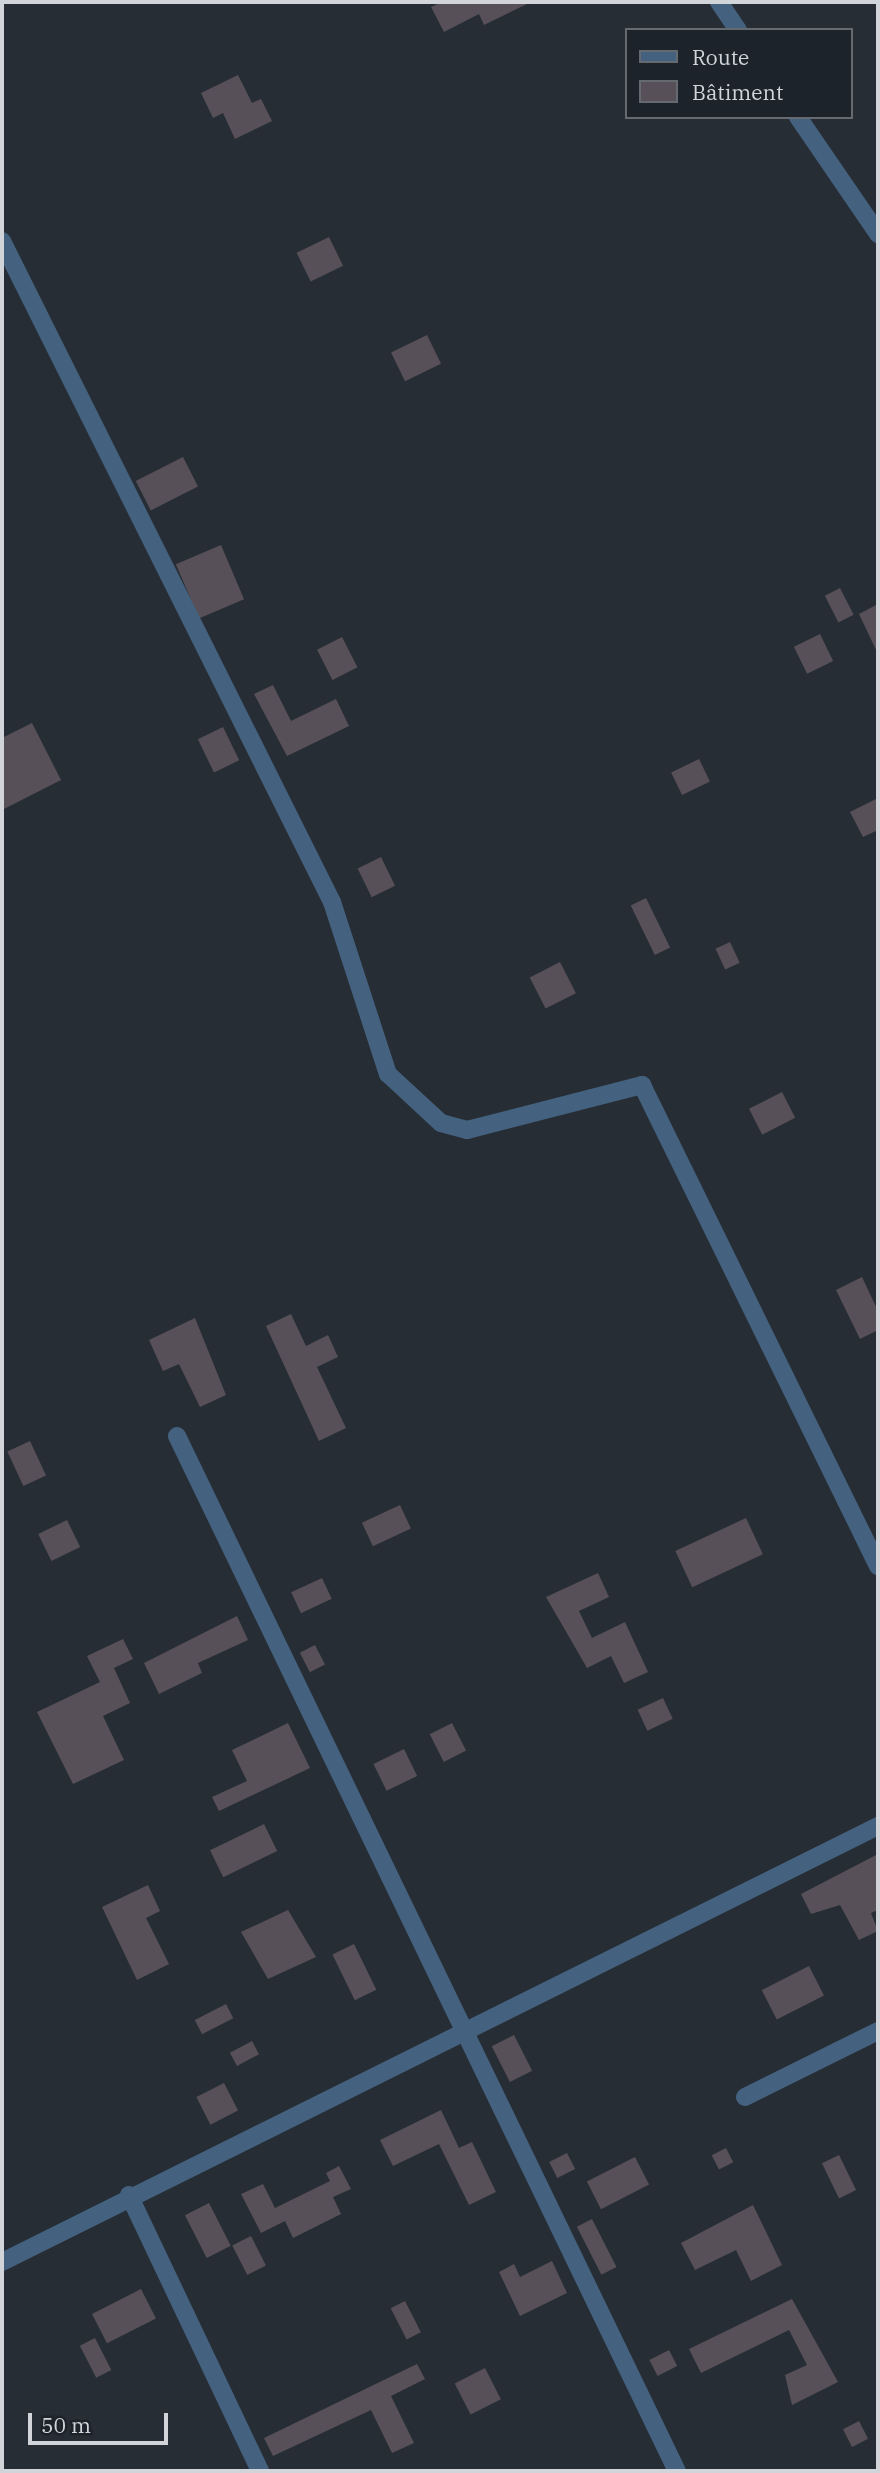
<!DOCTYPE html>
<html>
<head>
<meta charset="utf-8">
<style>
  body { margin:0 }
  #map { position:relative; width:880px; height:2473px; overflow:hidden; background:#272d34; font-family:"IBM Plex Serif",serif }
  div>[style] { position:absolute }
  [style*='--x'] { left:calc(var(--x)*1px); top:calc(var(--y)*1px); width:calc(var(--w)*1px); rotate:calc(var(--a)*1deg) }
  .building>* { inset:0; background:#575058; transform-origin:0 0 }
  .minor>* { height:18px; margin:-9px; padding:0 9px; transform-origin:9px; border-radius:9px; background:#44627f }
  span { translate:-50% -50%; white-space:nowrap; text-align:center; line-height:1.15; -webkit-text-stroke:5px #1d232a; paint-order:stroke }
  .frame { position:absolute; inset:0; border:4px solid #d1d5da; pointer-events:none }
  .legend { position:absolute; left:625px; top:28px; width:228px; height:91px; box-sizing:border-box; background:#1d232a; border:2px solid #656a70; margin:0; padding:9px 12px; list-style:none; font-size:21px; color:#d1d5da }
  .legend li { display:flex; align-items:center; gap:14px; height:35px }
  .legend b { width:35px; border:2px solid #656a70 }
  .scale { position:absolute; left:28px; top:2413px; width:140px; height:32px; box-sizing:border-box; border:4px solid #d1d5da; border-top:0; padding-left:9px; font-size:21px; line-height:24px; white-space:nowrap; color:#d1d5da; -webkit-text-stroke:5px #1d232a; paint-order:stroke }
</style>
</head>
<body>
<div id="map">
  <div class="building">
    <div style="clip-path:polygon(442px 2px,531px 2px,484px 25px,479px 14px,444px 32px,431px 7px)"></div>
    <div style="clip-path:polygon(238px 75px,252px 103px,261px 99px,272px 121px,235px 139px,223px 113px,213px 118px,201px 93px)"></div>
    <div style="left:329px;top:237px;width:32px;height:36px;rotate:64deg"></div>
    <div style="left:427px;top:335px;width:32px;height:40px;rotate:64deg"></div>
    <div style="left:183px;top:457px;width:33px;height:53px;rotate:63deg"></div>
    <div style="left:221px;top:545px;width:59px;height:49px;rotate:67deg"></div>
    <div style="left:840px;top:588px;width:30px;height:17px;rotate:63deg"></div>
    <div style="clip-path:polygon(878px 604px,878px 654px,859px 614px)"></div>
    <div style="left:820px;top:634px;width:30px;height:29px;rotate:64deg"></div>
    <div style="left:342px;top:637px;width:34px;height:28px;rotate:63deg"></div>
    <div style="clip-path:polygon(273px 685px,291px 721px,336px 699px,349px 726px,287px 756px,254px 694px)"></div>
    <div style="clip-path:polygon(32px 723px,61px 780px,2px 810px,2px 738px)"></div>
    <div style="left:223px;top:727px;width:37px;height:28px;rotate:64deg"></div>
    <div style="left:699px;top:759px;width:25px;height:31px;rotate:64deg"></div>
    <div style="clip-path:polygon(878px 798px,878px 830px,863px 837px,850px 812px)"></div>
    <div style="left:381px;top:857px;width:32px;height:26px;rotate:64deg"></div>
    <div style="left:646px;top:898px;width:55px;height:17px;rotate:64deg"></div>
    <div style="left:730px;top:942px;width:23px;height:16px;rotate:65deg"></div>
    <div style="left:560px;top:962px;width:35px;height:34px;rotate:63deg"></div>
    <div style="left:782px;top:1092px;width:29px;height:37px;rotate:63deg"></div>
    <div style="clip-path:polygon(862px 1277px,878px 1311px,878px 1330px,860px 1339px,836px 1290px)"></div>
    <div style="clip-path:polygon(291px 1314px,306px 1346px,328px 1335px,338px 1357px,317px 1367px,346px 1428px,319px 1441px,266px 1326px)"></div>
    <div style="clip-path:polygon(195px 1318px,226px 1395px,200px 1407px,179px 1364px,163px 1371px,149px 1340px)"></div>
    <div style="left:30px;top:1441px;width:38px;height:25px;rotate:65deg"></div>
    <div style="left:400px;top:1505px;width:26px;height:42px;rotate:65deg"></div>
    <div style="left:746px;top:1518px;width:40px;height:78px;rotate:65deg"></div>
    <div style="left:67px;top:1520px;width:30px;height:32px;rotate:64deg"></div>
    <div style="clip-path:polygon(598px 1573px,609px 1597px,579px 1611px,592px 1638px,625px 1622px,648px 1672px,624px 1683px,611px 1656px,587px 1668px,546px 1597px)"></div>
    <div style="left:322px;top:1578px;width:23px;height:34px;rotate:65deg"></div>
    <div style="clip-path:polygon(237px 1616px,248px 1640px,198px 1663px,202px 1673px,159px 1694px,144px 1663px)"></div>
    <div style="clip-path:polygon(123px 1639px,133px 1659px,114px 1668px,130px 1703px,103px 1716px,124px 1760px,73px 1784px,37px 1712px,100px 1682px,87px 1656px)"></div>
    <div style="left:315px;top:1645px;width:22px;height:17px;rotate:63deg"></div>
    <div style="left:663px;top:1698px;width:23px;height:28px;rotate:65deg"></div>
    <div style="clip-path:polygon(288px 1723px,310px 1768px,219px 1811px,212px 1797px,247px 1781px,232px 1750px)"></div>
    <div style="left:452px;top:1723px;width:31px;height:25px;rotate:63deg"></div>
    <div style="left:404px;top:1749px;width:30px;height:34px;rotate:64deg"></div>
    <div style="left:264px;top:1824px;width:30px;height:60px;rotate:64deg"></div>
    <div style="clip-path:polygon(878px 1854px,878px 1910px,871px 1913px,878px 1931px,859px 1940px,840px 1905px,811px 1914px,801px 1894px)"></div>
    <div style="clip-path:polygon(148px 1885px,160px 1911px,146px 1918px,169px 1964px,137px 1980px,102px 1907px)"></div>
    <div style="clip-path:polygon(288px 1910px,316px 1957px,268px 1979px,241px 1932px)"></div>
    <div style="left:354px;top:1944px;width:51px;height:24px;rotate:64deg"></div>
    <div style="left:809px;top:1966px;width:33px;height:53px;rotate:63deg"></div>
    <div style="left:226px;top:2004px;width:16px;height:35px;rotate:63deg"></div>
    <div style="left:514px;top:2035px;width:40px;height:25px;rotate:63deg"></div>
    <div style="left:252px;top:2041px;width:15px;height:25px;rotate:62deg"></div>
    <div style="left:224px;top:2083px;width:31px;height:31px;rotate:63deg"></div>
    <div style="clip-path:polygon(441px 2110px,459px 2148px,472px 2142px,496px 2192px,469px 2205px,439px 2144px,393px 2166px,380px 2140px)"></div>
    <div style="left:726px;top:2148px;width:16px;height:16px;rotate:63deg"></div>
    <div style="left:567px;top:2153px;width:18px;height:20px;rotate:63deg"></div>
    <div style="left:839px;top:2155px;width:39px;height:19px;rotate:64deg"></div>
    <div style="left:635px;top:2157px;width:31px;height:54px;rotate:63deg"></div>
    <div style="clip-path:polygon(339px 2166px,351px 2189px,333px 2197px,341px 2214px,293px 2238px,285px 2221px,261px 2233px,241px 2194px,263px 2184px,275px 2208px,330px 2181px,326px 2173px)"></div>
    <div style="left:209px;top:2203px;width:48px;height:27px;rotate:63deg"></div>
    <div style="clip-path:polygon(753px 2205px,782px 2265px,751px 2281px,736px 2250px,695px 2270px,681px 2243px)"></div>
    <div style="left:592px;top:2219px;width:54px;height:17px;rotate:63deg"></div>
    <div style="left:251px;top:2236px;width:33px;height:21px;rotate:63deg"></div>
    <div style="clip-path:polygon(552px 2261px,567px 2293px,520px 2316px,499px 2272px,514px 2264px,520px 2277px)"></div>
    <div style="left:141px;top:2289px;width:33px;height:55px;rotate:63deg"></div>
    <div style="clip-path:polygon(792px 2299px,838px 2382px,792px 2405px,785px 2375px,807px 2365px,789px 2330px,701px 2373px,689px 2349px)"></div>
    <div style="left:405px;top:2301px;width:35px;height:16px;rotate:63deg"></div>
    <div style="left:95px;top:2338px;width:36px;height:17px;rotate:63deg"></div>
    <div style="left:669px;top:2350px;width:18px;height:22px;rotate:63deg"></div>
    <div style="clip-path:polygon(417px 2364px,425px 2379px,391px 2396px,414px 2443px,392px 2453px,371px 2410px,273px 2456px,264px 2438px)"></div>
    <div style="left:485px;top:2368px;width:35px;height:34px;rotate:63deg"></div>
    <div style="left:859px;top:2421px;width:20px;height:18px;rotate:63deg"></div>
  </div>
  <div class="minor">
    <div style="--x:719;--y:2;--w:34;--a:56"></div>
    <div style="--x:798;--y:117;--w:142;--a:55.6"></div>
    <div style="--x:2;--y:241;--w:739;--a:63.47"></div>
    <div style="--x:332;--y:902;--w:181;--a:72"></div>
    <div style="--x:388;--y:1074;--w:72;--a:42.8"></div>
    <div style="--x:441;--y:1123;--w:27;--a:15"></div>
    <div style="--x:467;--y:1130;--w:181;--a:-14.4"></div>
    <div style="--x:642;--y:1085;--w:536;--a:63.87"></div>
    <div style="--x:177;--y:1436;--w:1149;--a:64.22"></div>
    <div style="--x:745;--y:2097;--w:148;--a:-26.4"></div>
    <div style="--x:129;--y:2195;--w:306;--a:64.6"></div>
    <div style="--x:2;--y:2262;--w:979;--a:-26.46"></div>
  </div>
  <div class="frame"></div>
  <ul class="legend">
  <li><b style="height:9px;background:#44627f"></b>Route</li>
  <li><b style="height:19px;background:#575058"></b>Bâtiment</li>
  </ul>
  <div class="scale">50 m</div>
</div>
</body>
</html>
